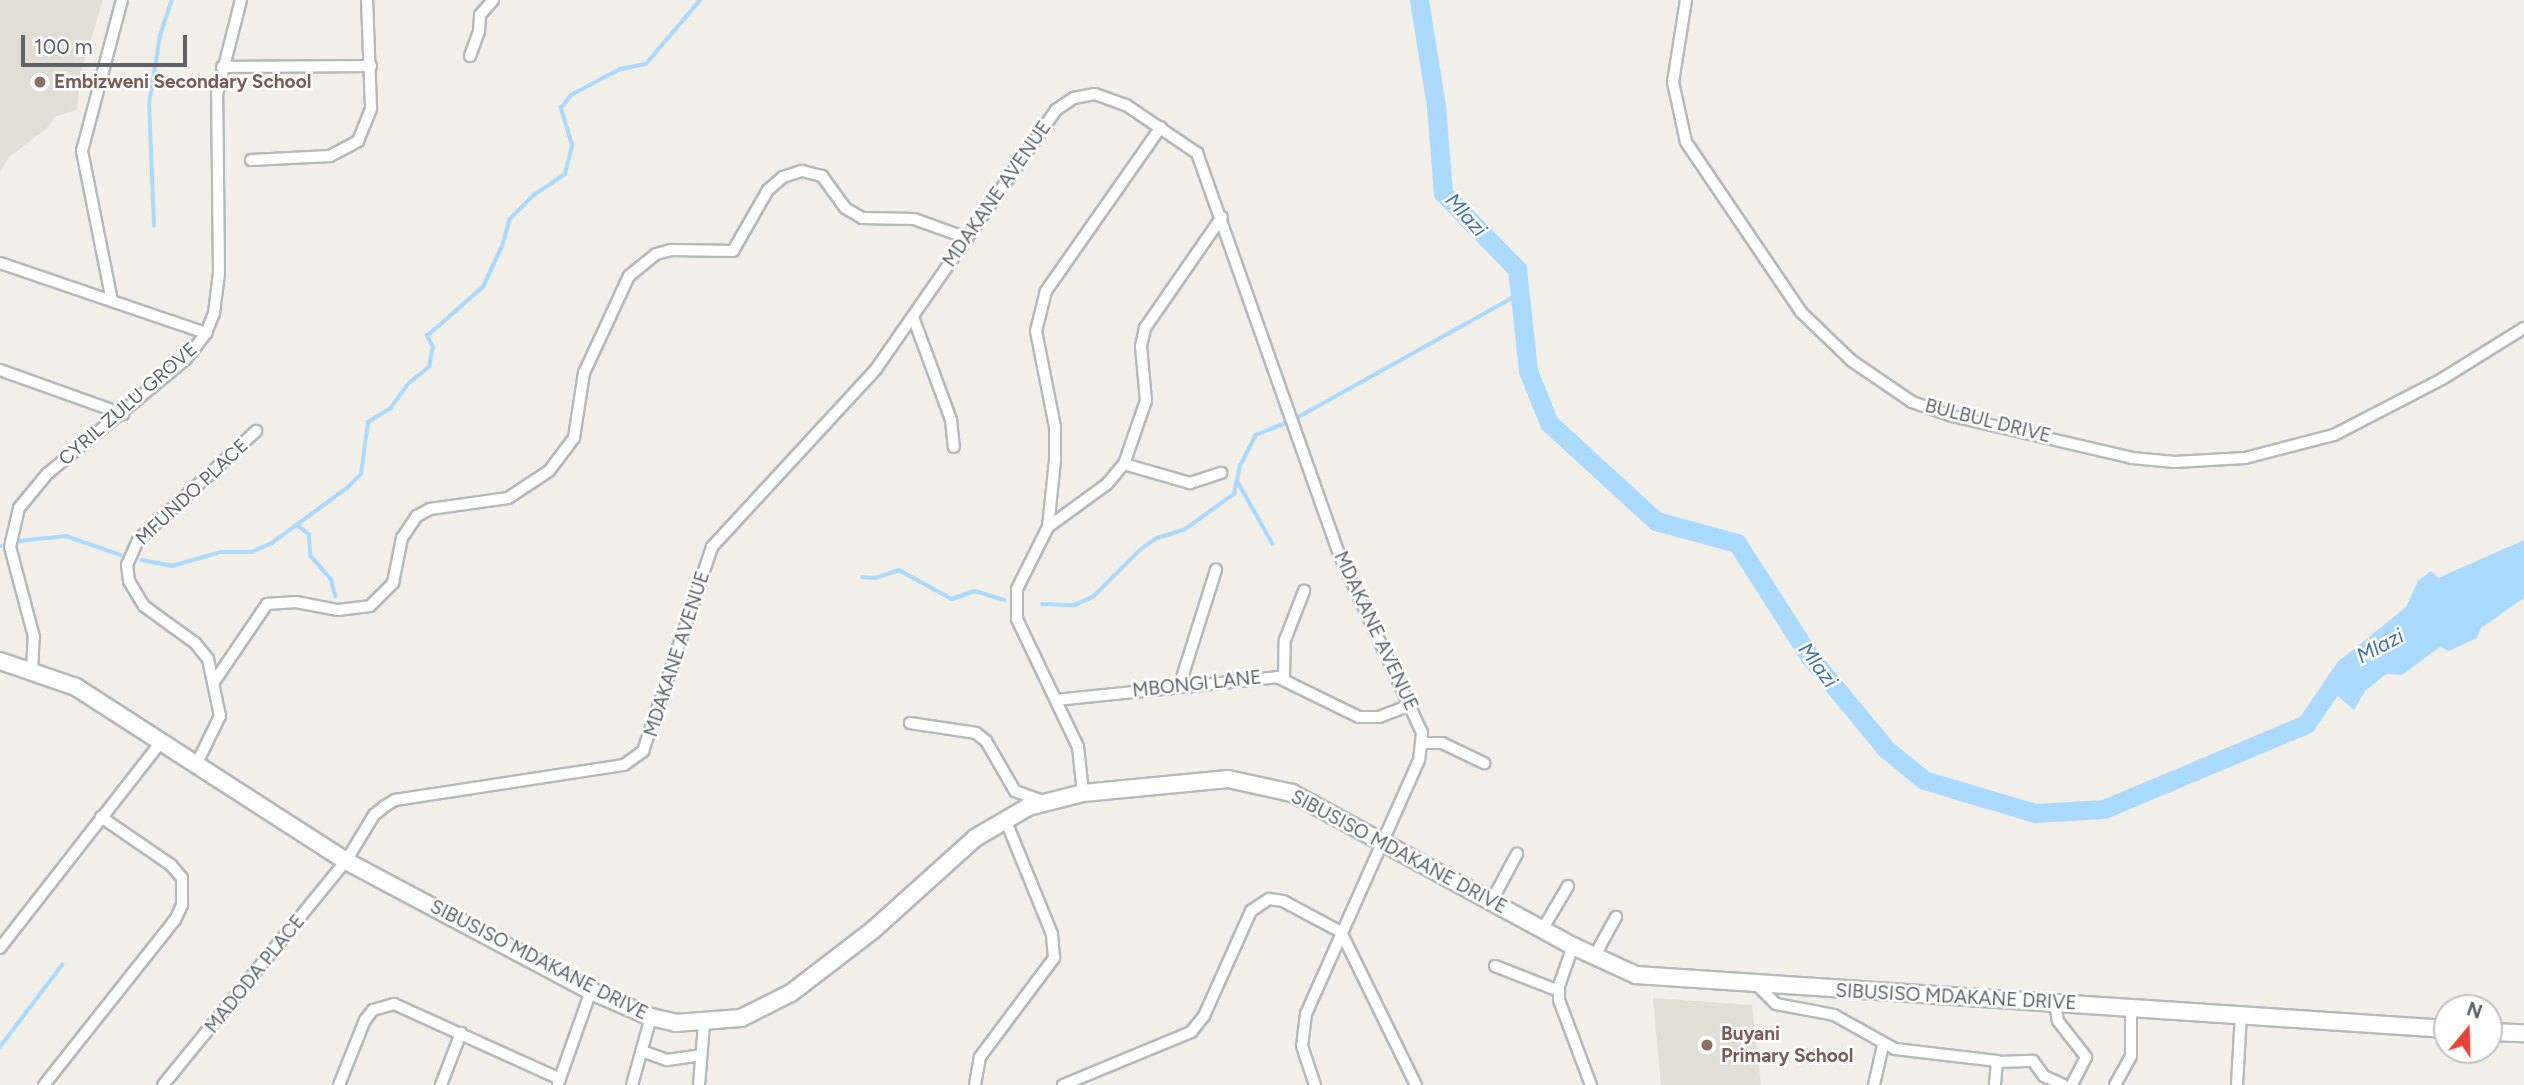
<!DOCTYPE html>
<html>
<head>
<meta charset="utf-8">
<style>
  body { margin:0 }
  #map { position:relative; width:2524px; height:1085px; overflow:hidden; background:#f1efe8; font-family:Figtree,sans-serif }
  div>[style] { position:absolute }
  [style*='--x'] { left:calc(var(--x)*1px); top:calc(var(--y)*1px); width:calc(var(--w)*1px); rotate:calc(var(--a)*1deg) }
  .education>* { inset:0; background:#e1ded6 }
  .water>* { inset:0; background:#aadaff }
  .stream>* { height:3.5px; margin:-1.75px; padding:0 1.75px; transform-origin:1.75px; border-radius:1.75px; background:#aadaff }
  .river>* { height:19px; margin:-9.5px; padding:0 9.5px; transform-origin:9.5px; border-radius:9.5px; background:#aadaff }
  .roads { filter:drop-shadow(2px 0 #b5b8bc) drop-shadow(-2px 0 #b5b8bc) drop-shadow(0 2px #b5b8bc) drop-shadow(0 -2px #b5b8bc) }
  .street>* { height:10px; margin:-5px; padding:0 5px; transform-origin:5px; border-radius:5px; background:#fff }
  .secondary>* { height:16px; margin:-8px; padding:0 8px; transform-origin:8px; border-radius:8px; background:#fff }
  .dots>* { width:19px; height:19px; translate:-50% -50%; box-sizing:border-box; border:4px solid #fff; border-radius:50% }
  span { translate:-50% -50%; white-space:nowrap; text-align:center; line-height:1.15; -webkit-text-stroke:5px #fff; paint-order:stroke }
  .education-label { font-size:19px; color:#785e54; font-weight:700 }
  .left { translate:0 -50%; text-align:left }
  .street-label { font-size:19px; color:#5f6368 }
  .water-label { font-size:21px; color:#4174aa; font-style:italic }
  .north { position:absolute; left:2433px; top:994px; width:70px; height:70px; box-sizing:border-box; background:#fff; border:2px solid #bfc1c3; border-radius:50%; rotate:19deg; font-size:19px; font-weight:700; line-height:28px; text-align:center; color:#5f6368 }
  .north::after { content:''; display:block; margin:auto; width:24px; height:32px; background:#ea4335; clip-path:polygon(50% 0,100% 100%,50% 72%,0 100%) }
  .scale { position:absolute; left:21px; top:35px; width:166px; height:32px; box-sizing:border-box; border:4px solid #5f6368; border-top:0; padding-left:9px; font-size:21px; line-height:24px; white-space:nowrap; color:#5f6368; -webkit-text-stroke:5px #fff; paint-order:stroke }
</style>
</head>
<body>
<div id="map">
  <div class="education">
    <div style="clip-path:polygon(0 0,103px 0,81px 72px,77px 110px,56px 116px,46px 129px,10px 156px,0 172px)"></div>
    <div style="clip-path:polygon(1653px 998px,1752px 1005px,1761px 1085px,1661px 1085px)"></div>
  </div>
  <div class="water">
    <div style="clip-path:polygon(2524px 540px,2524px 598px,2481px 628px,2477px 638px,2449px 651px,2440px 647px,2402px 675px,2386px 674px,2365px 691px,2354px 710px,2323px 683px,2339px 661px,2406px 607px,2418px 581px,2431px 571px,2438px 578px)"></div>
  </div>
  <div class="stream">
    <div style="--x:154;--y:226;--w:122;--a:-92.3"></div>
    <div style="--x:149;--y:104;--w:69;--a:-80.8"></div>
    <div style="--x:160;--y:36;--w:38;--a:-72"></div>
    <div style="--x:502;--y:247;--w:28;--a:-75"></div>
    <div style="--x:509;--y:220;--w:35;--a:-45"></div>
    <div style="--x:534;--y:195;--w:37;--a:-34"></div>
    <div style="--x:565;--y:174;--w:30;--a:-76"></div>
    <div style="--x:572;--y:145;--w:39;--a:-107"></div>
    <div style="--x:561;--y:108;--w:16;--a:-52"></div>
    <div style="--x:571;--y:95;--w:55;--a:-28"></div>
    <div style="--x:620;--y:69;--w:26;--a:-11"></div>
    <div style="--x:646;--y:64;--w:84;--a:-49.8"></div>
    <div style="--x:1238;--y:482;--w:71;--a:60.6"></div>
    <div style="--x:297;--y:525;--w:15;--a:37"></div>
    <div style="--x:309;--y:534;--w:22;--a:85"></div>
    <div style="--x:311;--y:556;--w:30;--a:49"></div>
    <div style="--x:331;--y:579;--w:18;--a:74"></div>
    <div style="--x:18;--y:541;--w:48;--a:-5.9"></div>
    <div style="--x:66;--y:536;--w:58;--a:19.1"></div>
    <div style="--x:0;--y:546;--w:1;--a:0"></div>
    <div style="--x:142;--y:560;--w:31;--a:11"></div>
    <div style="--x:172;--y:566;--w:51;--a:-15.9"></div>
    <div style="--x:221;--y:552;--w:30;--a:0"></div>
    <div style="--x:251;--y:552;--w:23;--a:-23"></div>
    <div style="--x:272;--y:543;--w:93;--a:-36.3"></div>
    <div style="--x:347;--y:488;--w:20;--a:-45"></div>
    <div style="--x:361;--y:474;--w:52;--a:-82.3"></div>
    <div style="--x:368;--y:422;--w:26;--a:-31"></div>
    <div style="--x:390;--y:409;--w:32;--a:-54"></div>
    <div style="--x:409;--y:383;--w:26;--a:-39"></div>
    <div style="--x:429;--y:367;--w:20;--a:-79"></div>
    <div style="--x:433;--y:347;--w:13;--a:-119"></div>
    <div style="--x:427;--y:336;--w:74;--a:-41.2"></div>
    <div style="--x:483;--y:287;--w:43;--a:-65.2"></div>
    <div style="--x:862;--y:577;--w:13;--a:4"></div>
    <div style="--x:875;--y:578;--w:25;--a:-18"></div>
    <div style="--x:899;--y:570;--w:60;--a:28.7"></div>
    <div style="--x:952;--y:599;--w:24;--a:-19"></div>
    <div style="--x:975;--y:591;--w:31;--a:17"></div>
    <div style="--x:1042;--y:604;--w:33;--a:2"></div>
    <div style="--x:1075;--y:605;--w:21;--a:-25"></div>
    <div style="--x:1094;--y:596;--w:66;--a:-45"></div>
    <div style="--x:1141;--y:549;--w:19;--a:-35"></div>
    <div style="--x:1157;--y:538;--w:28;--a:-17"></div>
    <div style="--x:1184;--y:530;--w:62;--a:-35.8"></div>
    <div style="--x:1234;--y:494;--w:29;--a:-78"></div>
    <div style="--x:1240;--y:466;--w:35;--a:-63"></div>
    <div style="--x:1256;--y:435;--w:40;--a:-22"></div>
    <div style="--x:1293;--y:420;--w:259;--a:-29.1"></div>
    <div style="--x:0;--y:1047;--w:103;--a:-52.9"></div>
  </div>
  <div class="river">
    <div style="--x:1419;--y:0;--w:107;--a:80.9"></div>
    <div style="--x:1436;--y:106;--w:87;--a:85.4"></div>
    <div style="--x:1443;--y:193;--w:106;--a:45.8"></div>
    <div style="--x:1517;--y:269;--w:103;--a:83.8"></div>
    <div style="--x:1528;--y:371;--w:56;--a:68"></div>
    <div style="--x:1549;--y:423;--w:145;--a:42.5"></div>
    <div style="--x:1656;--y:521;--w:84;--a:15.2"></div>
    <div style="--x:1737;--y:543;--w:135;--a:57.4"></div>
    <div style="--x:1810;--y:657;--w:119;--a:50.4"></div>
    <div style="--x:1886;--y:749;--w:49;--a:39.2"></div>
    <div style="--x:1924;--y:780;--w:116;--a:16.6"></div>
    <div style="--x:2035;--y:813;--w:69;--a:-3.3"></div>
    <div style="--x:2104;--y:809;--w:219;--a:-22.8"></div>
    <div style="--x:2306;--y:724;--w:69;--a:-55.6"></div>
  </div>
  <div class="roads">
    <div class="street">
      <div style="--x:1686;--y:0;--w:83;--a:99"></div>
      <div style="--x:1673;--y:82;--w:61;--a:77.8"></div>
      <div style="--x:1686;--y:142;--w:205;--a:55.9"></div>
      <div style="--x:1801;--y:312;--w:71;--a:43.9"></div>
      <div style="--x:1852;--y:361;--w:73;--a:34.3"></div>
      <div style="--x:1912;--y:402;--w:42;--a:19.3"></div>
      <div style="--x:1952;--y:416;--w:185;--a:13.1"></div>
      <div style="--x:2132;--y:458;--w:43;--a:5.3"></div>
      <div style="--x:2175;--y:462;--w:70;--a:-3.3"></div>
      <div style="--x:2245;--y:458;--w:92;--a:-14.5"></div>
      <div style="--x:2334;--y:435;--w:122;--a:-27.4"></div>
      <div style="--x:2442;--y:379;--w:97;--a:-31.9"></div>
      <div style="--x:470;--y:56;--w:27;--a:-70"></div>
      <div style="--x:479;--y:31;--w:16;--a:-86"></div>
      <div style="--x:480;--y:15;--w:20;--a:-49"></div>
      <div style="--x:222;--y:67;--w:149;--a:-0.4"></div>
      <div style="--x:251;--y:160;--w:79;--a:-2.9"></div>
      <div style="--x:330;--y:156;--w:32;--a:-28"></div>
      <div style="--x:358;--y:141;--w:35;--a:-68"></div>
      <div style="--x:371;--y:108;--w:108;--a:-92.1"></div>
      <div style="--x:0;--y:263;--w:218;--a:18.8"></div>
      <div style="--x:112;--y:301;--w:153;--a:-101.3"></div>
      <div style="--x:82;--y:151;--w:156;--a:-75.2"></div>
      <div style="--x:913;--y:317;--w:110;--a:69.7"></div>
      <div style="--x:951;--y:420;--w:27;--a:84"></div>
      <div style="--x:0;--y:370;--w:131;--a:19.7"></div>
      <div style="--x:1124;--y:464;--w:69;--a:16.1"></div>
      <div style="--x:1190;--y:483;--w:33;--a:-18"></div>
      <div style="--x:1048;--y:527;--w:73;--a:-36.1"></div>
      <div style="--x:1107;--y:484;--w:26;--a:-50"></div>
      <div style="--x:1124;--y:464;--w:67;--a:-70.8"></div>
      <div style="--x:1146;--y:401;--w:55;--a:-95.2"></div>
      <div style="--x:1141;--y:346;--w:18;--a:-77"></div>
      <div style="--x:1145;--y:328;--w:135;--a:-55.3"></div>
      <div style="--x:32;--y:670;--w:33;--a:-87"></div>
      <div style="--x:34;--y:637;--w:93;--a:-104.9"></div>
      <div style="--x:10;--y:547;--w:40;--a:-77"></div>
      <div style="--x:19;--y:508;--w:44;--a:-50.5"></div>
      <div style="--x:47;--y:474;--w:180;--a:-39.6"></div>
      <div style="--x:186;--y:359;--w:33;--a:-52"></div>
      <div style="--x:206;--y:333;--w:22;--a:-68"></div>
      <div style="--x:214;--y:313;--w:40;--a:-82.9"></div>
      <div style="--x:219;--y:273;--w:179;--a:-90.6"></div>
      <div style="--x:217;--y:94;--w:97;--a:-75.7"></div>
      <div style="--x:1284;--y:679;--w:39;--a:-89"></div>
      <div style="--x:1285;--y:640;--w:53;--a:-68.8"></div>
      <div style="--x:214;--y:682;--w:94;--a:-55.8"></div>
      <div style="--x:267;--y:604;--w:29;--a:-4"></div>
      <div style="--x:296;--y:602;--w:43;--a:10.8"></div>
      <div style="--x:338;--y:610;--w:32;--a:-7"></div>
      <div style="--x:370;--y:606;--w:33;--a:-45"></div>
      <div style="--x:393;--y:583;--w:46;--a:-78.7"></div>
      <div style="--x:402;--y:538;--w:27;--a:-56"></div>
      <div style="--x:417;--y:516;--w:15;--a:-28"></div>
      <div style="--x:430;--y:509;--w:79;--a:-8"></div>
      <div style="--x:508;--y:498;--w:49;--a:-33.4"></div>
      <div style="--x:549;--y:471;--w:41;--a:-52.9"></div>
      <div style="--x:574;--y:438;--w:66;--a:-81.3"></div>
      <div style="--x:584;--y:373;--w:107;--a:-65.1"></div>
      <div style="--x:629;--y:276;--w:35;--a:-39"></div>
      <div style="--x:656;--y:254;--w:16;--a:-15"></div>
      <div style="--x:671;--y:250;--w:62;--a:0.9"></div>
      <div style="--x:733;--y:251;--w:70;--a:-60.2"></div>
      <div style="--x:768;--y:190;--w:20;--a:-41"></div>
      <div style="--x:783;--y:177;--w:20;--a:-18"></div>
      <div style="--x:802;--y:171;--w:21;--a:14"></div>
      <div style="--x:822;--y:176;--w:39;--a:54"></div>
      <div style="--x:845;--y:208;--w:20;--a:30"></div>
      <div style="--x:862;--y:218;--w:52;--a:1.1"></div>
      <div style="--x:914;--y:219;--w:56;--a:19.7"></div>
      <div style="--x:1180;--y:684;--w:120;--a:-72.5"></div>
      <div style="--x:1056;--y:700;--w:222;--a:-5.9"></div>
      <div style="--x:1277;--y:677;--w:91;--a:26"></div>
      <div style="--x:1359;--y:717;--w:20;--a:0"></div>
      <div style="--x:1379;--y:717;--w:34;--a:-21"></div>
      <div style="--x:910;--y:723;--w:67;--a:8.6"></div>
      <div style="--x:976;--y:733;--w:13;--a:39"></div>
      <div style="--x:986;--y:741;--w:58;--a:59.9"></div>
      <div style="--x:1015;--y:791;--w:30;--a:20"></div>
      <div style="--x:1424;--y:743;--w:18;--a:0"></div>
      <div style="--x:1442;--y:743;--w:47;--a:25.5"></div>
      <div style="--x:196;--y:765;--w:55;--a:-63.9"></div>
      <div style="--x:220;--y:716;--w:58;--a:-101.9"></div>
      <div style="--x:208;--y:659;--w:21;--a:-129"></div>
      <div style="--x:195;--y:643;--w:63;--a:-144"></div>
      <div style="--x:144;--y:606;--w:29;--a:-121"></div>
      <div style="--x:129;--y:581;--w:16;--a:-97"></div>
      <div style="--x:127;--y:565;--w:27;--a:-66"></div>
      <div style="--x:138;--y:540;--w:161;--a:-42.7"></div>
      <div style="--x:1083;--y:793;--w:46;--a:-96.2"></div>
      <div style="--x:1078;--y:747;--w:142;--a:-115.5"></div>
      <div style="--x:1017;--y:619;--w:30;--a:-90"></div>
      <div style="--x:1017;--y:589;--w:69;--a:-63.4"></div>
      <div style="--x:1048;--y:527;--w:67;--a:-84"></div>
      <div style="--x:1055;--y:460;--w:33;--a:-90"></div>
      <div style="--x:1055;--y:427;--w:98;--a:-101.2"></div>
      <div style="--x:1036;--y:331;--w:41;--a:-76"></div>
      <div style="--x:1046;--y:291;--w:200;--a:-55"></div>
      <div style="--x:1491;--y:902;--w:55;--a:-61.6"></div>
      <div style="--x:1542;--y:930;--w:51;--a:-59.4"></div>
      <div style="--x:1573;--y:946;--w:42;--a:109.3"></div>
      <div style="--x:1559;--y:986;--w:14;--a:90"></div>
      <div style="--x:1559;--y:1000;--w:91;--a:69.4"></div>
      <div style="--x:0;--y:948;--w:261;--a:-52"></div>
      <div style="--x:1594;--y:957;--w:46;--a:-61.2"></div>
      <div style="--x:1495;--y:966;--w:69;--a:21.3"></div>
      <div style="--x:1758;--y:986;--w:25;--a:45"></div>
      <div style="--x:1776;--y:1004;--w:59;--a:10.7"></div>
      <div style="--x:1834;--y:1015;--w:70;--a:29.1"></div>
      <div style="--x:1895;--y:1049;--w:103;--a:6.7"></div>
      <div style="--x:1997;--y:1061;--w:24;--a:95"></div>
      <div style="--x:2055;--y:1003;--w:18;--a:81"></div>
      <div style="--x:2058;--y:1021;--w:46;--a:52.1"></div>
      <div style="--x:2086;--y:1057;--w:31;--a:117"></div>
      <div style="--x:642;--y:1051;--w:27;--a:20"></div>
      <div style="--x:667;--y:1060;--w:34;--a:-8"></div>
      <div style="--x:1999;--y:1062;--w:34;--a:-2"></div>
      <div style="--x:2033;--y:1061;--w:19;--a:54"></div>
      <div style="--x:2044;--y:1076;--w:21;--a:25"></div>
      <div style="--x:558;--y:1084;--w:99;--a:-70.5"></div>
      <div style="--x:44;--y:1085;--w:211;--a:-51.6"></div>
      <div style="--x:175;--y:920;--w:17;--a:-65"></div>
      <div style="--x:182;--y:905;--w:27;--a:-90"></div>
      <div style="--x:182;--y:878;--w:17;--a:-130"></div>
      <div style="--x:171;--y:865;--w:85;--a:-145.6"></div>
      <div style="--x:163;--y:1085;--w:289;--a:-50.8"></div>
      <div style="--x:346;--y:861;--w:54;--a:-58.7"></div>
      <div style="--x:374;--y:815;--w:14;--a:-39"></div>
      <div style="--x:385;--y:806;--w:12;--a:-31"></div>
      <div style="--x:395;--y:800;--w:232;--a:-8.7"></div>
      <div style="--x:624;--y:765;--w:24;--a:-36"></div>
      <div style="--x:643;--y:751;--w:215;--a:-71.3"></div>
      <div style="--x:712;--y:547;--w:242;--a:-47.3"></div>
      <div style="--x:876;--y:369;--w:315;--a:-55.2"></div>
      <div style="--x:1056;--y:110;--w:22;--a:-34"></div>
      <div style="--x:1074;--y:98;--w:21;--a:-11"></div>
      <div style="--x:1095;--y:94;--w:33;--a:20"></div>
      <div style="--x:1126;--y:105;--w:86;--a:34.1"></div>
      <div style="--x:1197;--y:153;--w:425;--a:70.5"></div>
      <div style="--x:1339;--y:554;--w:197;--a:65.1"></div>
      <div style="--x:1422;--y:733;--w:27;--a:96"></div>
      <div style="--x:1419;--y:760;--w:278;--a:114"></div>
      <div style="--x:1306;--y:1014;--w:32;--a:97"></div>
      <div style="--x:1302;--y:1046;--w:41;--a:71.6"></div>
      <div style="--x:339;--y:1085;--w:70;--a:-68.2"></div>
      <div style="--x:365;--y:1020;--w:13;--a:-51"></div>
      <div style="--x:373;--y:1010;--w:22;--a:-16"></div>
      <div style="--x:394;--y:1004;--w:182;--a:24.3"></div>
      <div style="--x:441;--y:1085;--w:56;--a:-69"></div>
      <div style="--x:632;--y:1085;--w:71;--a:-74.4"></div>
      <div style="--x:699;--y:1085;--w:61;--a:-85.3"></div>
      <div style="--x:975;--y:1085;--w:28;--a:-80"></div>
      <div style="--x:980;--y:1057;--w:124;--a:-53.2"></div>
      <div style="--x:1054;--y:958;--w:24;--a:-95"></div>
      <div style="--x:1052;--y:934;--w:124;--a:-112.2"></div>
      <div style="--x:1063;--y:1085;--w:139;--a:-22.5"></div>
      <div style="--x:1191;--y:1032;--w:21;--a:-51"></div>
      <div style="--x:1204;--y:1016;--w:115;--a:-65.9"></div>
      <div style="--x:1251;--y:911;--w:22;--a:-34"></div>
      <div style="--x:1269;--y:899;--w:14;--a:8"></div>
      <div style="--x:1283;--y:901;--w:66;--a:28.1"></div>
      <div style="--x:1341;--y:932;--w:170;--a:63.9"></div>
      <div style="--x:1874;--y:1085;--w:41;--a:-77.3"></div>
      <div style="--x:2115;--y:1085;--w:33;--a:-61"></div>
      <div style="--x:2131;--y:1056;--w:49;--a:-90"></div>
      <div style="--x:2237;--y:1085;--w:71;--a:-86.8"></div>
    </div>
    <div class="secondary">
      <div style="--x:0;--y:661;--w:80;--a:18.9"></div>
      <div style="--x:76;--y:687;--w:321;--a:32.8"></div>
      <div style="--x:346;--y:861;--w:277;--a:28"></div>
      <div style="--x:591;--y:991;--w:65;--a:23.4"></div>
      <div style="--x:651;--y:1017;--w:26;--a:13"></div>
      <div style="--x:676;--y:1023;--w:65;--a:-4.4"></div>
      <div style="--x:741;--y:1018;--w:56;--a:-26.6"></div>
      <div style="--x:791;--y:993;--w:103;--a:-37.5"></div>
      <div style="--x:873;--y:930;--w:137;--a:-42"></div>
      <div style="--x:975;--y:838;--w:61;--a:-30.3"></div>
      <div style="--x:1028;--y:807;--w:57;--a:-14.3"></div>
      <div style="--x:1083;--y:793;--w:146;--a:-5.5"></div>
      <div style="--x:1228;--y:779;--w:66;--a:12.3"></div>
      <div style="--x:1292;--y:793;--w:320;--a:28.6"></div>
      <div style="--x:1573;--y:946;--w:69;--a:24.7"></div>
      <div style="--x:1636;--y:975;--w:813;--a:3.81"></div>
      <div style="--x:2489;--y:1032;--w:35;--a:2"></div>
    </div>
  </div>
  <div class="dots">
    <div style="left:40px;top:82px;background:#8d6e63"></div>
    <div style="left:1707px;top:1045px;background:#8d6e63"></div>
  </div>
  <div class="education-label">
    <span class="left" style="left:54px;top:82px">Embizweni Secondary School</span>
    <span class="left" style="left:1721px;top:1045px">Buyani<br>Primary School</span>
  </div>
  <div class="street-label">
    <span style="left:997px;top:194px;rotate:-55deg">MDAKANE AVENUE</span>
    <span style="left:128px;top:404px;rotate:-41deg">CYRIL ZULU GROVE</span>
    <span style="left:1988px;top:421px;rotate:14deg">BULBUL DRIVE</span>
    <span style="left:192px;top:492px;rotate:-43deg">MFUNDO PLACE</span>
    <span style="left:1376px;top:631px;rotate:65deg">MDAKANE AVENUE</span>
    <span style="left:677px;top:654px;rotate:-72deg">MDAKANE AVENUE</span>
    <span style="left:1197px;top:684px;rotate:-6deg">MBONGI LANE</span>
    <span style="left:1399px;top:852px;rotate:28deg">SIBUSISO MDAKANE DRIVE</span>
    <span style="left:539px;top:960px;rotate:27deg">SIBUSISO MDAKANE DRIVE</span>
    <span style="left:255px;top:974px;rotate:-51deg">MADODA PLACE</span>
    <span style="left:1956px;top:997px;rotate:3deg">SIBUSISO MDAKANE DRIVE</span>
  </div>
  <div class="water-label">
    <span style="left:1466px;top:215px;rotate:48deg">Mlazi</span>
    <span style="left:2380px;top:646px;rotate:-28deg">Mlazi</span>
    <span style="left:1818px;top:665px;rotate:53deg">Mlazi</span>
  </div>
  <div class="north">N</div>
  <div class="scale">100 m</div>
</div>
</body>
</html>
